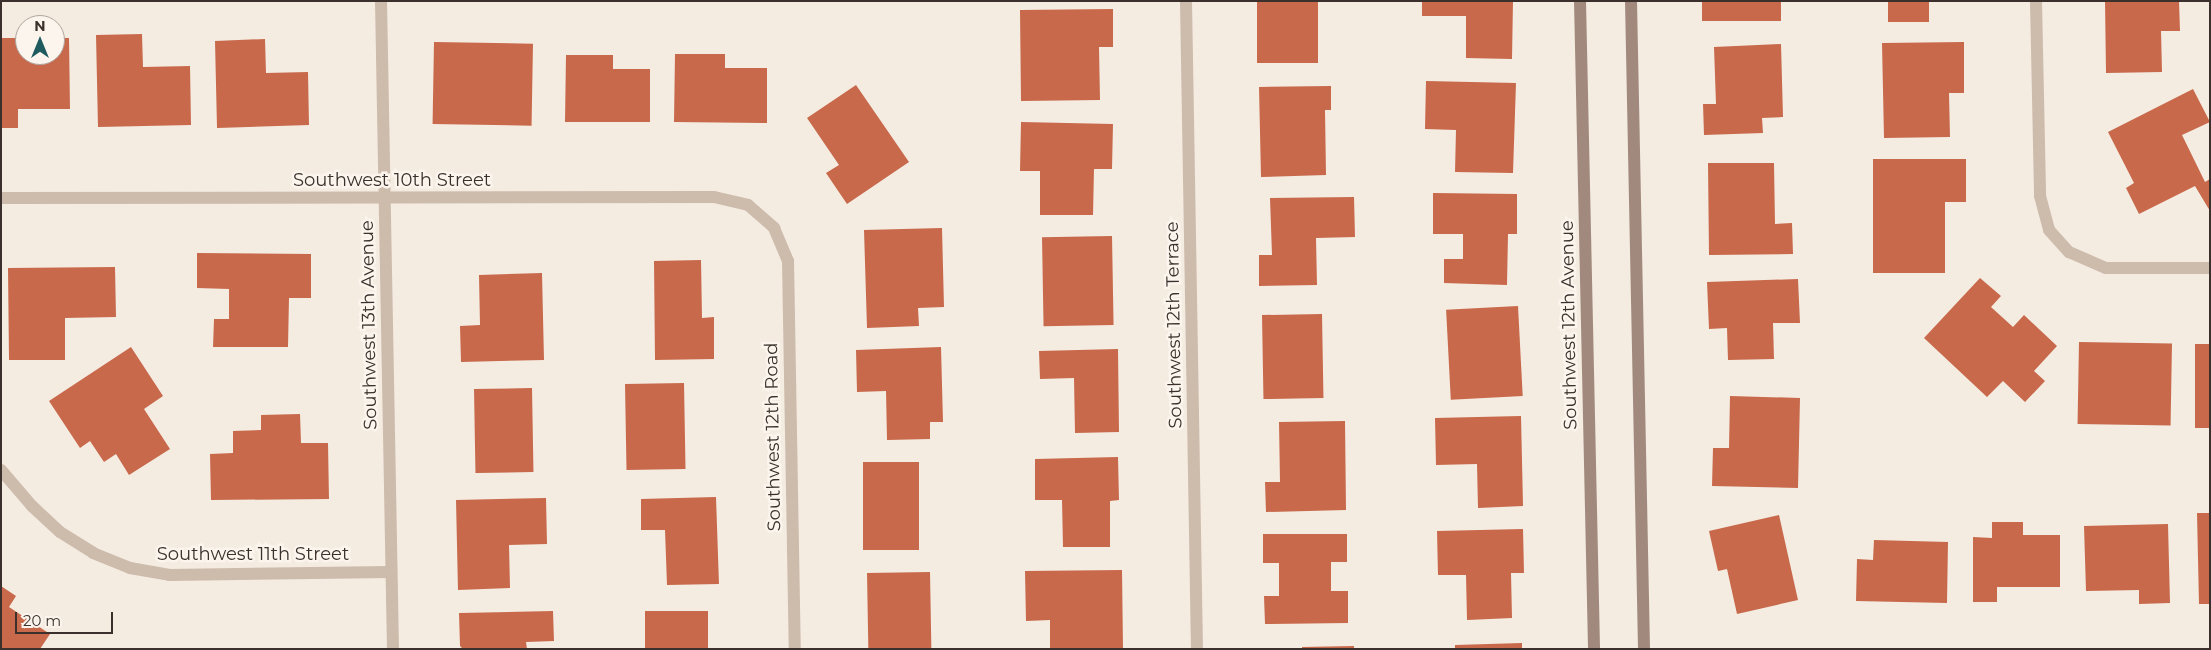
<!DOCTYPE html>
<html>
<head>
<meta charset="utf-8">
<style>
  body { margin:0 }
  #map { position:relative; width:2211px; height:650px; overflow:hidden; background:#f4ebe1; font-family:Montserrat,sans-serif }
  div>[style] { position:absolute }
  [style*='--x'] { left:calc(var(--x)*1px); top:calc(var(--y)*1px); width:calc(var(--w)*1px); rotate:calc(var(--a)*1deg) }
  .building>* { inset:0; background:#c8694b; transform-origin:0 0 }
  .street>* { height:12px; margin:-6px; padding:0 6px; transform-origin:6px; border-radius:6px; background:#cdbbac }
  .secondary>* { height:12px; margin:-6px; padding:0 6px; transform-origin:6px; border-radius:6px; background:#a18a7d }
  span { translate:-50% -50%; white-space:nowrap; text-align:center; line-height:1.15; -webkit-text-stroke:5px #fbf5ee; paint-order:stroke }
  .street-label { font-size:18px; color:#3b302b }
  .frame { position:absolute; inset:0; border:2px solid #3b302b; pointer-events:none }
  .north { position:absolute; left:15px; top:15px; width:50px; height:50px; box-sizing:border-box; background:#fbf5ee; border:1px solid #aea6a0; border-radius:50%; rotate:0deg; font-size:14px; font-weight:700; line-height:20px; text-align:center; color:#3b302b }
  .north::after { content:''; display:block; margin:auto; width:18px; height:22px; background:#1f5a5e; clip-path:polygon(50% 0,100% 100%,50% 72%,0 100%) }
  .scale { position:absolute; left:15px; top:612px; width:98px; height:22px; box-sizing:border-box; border:2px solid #3b302b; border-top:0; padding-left:6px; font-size:15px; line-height:18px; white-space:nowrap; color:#3b302b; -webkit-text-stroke:4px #fbf5ee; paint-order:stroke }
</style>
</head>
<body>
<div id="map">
  <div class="building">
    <div style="left:1257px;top:1px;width:61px;height:62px"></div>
    <div style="clip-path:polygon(1422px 1px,1513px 1px,1512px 59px,1466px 58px,1466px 16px,1422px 16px)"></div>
    <div style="left:1702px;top:1px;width:79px;height:20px"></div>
    <div style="left:1888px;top:1px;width:41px;height:21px"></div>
    <div style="clip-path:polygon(2105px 1px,2179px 1px,2180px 31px,2161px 31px,2162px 72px,2106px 73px)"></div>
    <div style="clip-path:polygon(1113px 9px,1113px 47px,1099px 47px,1100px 100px,1021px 101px,1020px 10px)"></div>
    <div style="clip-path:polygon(142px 34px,143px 67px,190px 66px,191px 125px,98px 127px,96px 35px)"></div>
    <div style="clip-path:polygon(1px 38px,25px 38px,25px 55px,55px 55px,55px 38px,69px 38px,70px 109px,18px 109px,18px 128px,1px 128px)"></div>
    <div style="clip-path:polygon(265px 39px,266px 73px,308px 72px,309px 125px,217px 128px,215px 41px)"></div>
    <div style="left:434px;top:42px;width:99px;height:82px;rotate:1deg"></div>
    <div style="clip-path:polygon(1964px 42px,1964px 93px,1949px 93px,1950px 137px,1884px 138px,1882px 43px)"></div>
    <div style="clip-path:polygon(1781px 44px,1783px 117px,1762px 118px,1763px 133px,1704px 135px,1703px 104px,1716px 104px,1714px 47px)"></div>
    <div style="clip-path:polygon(675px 54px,725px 54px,725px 68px,767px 68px,767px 123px,674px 122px)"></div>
    <div style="clip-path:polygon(566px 55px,613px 55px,613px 69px,650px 69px,650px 122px,565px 122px)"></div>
    <div style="clip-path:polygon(1426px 81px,1516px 83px,1513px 173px,1455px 172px,1456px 130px,1425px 129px)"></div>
    <div style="clip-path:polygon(856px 85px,909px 162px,847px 204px,826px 173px,839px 165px,807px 118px)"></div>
    <div style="clip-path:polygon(1331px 86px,1331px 110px,1325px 110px,1326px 175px,1261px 177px,1259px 87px)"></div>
    <div style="clip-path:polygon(2193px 89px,2210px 122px,2182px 135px,2205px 182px,2210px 179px,2210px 211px,2195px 186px,2139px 214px,2126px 188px,2134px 183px,2108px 132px)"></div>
    <div style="clip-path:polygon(1021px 122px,1113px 124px,1112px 169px,1094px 169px,1093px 215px,1040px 215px,1040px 171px,1020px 171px)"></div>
    <div style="clip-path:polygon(1873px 159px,1966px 159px,1966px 202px,1945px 202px,1945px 273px,1873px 273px)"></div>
    <div style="clip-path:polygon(1708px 163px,1774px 163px,1775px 224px,1792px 223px,1793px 254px,1709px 255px)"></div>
    <div style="clip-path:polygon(1433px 193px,1517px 194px,1517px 234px,1508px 234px,1507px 285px,1444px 283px,1444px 259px,1463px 259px,1463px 234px,1433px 234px)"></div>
    <div style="clip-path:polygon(1354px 197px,1355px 237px,1316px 238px,1317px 285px,1259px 286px,1259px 255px,1272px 255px,1270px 198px)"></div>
    <div style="clip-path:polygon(942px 228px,944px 307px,918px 308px,919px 326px,867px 328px,864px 230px)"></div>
    <div style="left:1112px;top:236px;width:89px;height:70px;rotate:89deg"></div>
    <div style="clip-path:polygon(197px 253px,311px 254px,311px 298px,289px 298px,288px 347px,213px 347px,214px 319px,229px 319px,229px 289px,197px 288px)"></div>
    <div style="clip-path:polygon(701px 260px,702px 318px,714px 317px,714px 359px,655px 360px,654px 261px)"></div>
    <div style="clip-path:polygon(115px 267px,116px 317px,65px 318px,65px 360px,9px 360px,8px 268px)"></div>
    <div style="clip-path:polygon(542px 273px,544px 360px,461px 362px,460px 326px,480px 325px,479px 275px)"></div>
    <div style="clip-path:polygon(1980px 278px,2001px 296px,1991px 307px,2013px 327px,2024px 315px,2057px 346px,2034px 371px,2045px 381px,2025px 402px,2003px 381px,1987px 397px,1924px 338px)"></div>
    <div style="clip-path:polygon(1798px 279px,1800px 323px,1773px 323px,1774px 359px,1728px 360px,1727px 328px,1709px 329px,1707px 282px)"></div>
    <div style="left:1518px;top:306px;width:90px;height:72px;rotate:87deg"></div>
    <div style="left:1322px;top:314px;width:84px;height:60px;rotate:89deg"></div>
    <div style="left:2079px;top:342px;width:93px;height:82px;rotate:1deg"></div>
    <div style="left:2195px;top:344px;width:15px;height:84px"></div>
    <div style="clip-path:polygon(131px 347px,163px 396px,144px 409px,170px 449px,129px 475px,116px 454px,104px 462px,90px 441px,80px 448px,49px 401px)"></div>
    <div style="clip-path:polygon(941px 347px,943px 422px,930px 422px,930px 439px,887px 440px,886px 391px,857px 392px,856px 350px)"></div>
    <div style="clip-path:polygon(1118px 349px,1119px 432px,1075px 433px,1074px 378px,1040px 379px,1039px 351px)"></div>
    <div style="left:684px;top:383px;width:86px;height:59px;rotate:89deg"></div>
    <div style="left:532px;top:388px;width:84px;height:58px;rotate:89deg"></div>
    <div style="clip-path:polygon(1730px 396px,1800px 398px,1798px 488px,1712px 486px,1713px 448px,1729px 448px)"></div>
    <div style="clip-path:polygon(300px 414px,301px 443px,328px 443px,329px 499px,211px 500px,210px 454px,233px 453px,233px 431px,261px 430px,261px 415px)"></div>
    <div style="clip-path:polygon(1521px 416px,1523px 506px,1478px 508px,1477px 464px,1436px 465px,1435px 418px)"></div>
    <div style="clip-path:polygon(1345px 421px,1346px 510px,1266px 512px,1265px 482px,1280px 482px,1279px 422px)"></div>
    <div style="clip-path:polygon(1118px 457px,1119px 500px,1110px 501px,1110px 547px,1063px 547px,1062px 500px,1035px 500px,1035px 459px)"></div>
    <div style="left:863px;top:462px;width:56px;height:88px"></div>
    <div style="clip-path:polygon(716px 497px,719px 584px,667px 585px,665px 530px,641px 530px,641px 499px)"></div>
    <div style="clip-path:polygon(546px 498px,547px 544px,509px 545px,510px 588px,458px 590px,456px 500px)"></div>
    <div style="clip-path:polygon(2197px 513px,2210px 513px,2210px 604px,2199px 604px)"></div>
    <div style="clip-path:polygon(1779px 515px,1798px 600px,1737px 614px,1727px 569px,1718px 571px,1709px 531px)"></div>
    <div style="clip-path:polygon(1992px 522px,2023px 522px,2023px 535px,2060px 535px,2060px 587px,1997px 587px,1997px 602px,1973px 602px,1973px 537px,1992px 538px)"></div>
    <div style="clip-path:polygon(2168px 524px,2170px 603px,2139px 604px,2139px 590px,2086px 591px,2084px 526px)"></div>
    <div style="clip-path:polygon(1523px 529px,1524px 573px,1511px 573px,1512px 618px,1467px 620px,1466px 575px,1438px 575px,1437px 531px)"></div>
    <div style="clip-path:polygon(1263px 534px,1347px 534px,1347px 562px,1331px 562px,1331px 591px,1348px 591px,1348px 623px,1265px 624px,1264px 596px,1279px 596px,1279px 563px,1263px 563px)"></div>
    <div style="clip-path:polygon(1874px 540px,1948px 542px,1947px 603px,1856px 601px,1857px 559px,1873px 560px)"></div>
    <div style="clip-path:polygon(1122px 570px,1123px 649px,1050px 649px,1050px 620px,1026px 621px,1025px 571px)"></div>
    <div style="left:930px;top:572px;width:77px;height:63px;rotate:89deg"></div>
    <div style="clip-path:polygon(1px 586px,16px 596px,9px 607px,50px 634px,40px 649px,1px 649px)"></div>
    <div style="clip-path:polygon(553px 611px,554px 641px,526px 642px,527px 649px,463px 649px,460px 646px,459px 613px)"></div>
    <div style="left:708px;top:611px;width:38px;height:63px;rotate:90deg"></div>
    <div style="clip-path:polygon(1522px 643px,1522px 649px,1455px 649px,1455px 645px)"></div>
    <div style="clip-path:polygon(1354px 646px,1354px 649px,1302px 649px,1302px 647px)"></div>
  </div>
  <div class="street">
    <div style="--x:381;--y:1;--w:648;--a:88.94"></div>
    <div style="--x:1186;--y:1;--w:648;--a:89.03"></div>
    <div style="--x:2036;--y:1;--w:195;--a:88.8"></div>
    <div style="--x:2040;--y:196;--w:35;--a:75"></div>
    <div style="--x:2049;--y:230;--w:30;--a:48"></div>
    <div style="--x:2069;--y:252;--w:40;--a:23.4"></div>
    <div style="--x:2106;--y:268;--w:104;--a:0"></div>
    <div style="--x:1;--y:198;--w:713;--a:-0.08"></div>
    <div style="--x:714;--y:197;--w:35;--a:13"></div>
    <div style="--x:748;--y:205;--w:35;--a:41"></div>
    <div style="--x:774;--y:228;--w:36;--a:67"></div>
    <div style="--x:788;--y:261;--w:388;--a:89"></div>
    <div style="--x:1;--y:470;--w:48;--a:49.3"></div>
    <div style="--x:32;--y:506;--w:38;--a:43"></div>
    <div style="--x:60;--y:532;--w:39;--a:32"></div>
    <div style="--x:93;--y:553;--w:40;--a:22"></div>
    <div style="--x:130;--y:568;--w:40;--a:10"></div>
    <div style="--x:169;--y:575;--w:222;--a:-0.8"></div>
  </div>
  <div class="secondary">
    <div style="--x:1580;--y:1;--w:648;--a:88.76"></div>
    <div style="--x:1631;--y:1;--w:648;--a:88.85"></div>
  </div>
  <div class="street-label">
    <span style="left:392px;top:180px">Southwest 10th Street</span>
    <span style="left:369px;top:325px;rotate:-91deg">Southwest 13th Avenue</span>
    <span style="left:1174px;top:325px;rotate:-91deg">Southwest 12th Terrace</span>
    <span style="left:1569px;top:325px;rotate:-91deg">Southwest 12th Avenue</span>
    <span style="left:773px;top:437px;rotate:-91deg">Southwest 12th Road</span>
    <span style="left:253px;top:554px">Southwest 11th Street</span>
  </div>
  <div class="frame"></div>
  <div class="north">N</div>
  <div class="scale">20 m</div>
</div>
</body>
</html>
